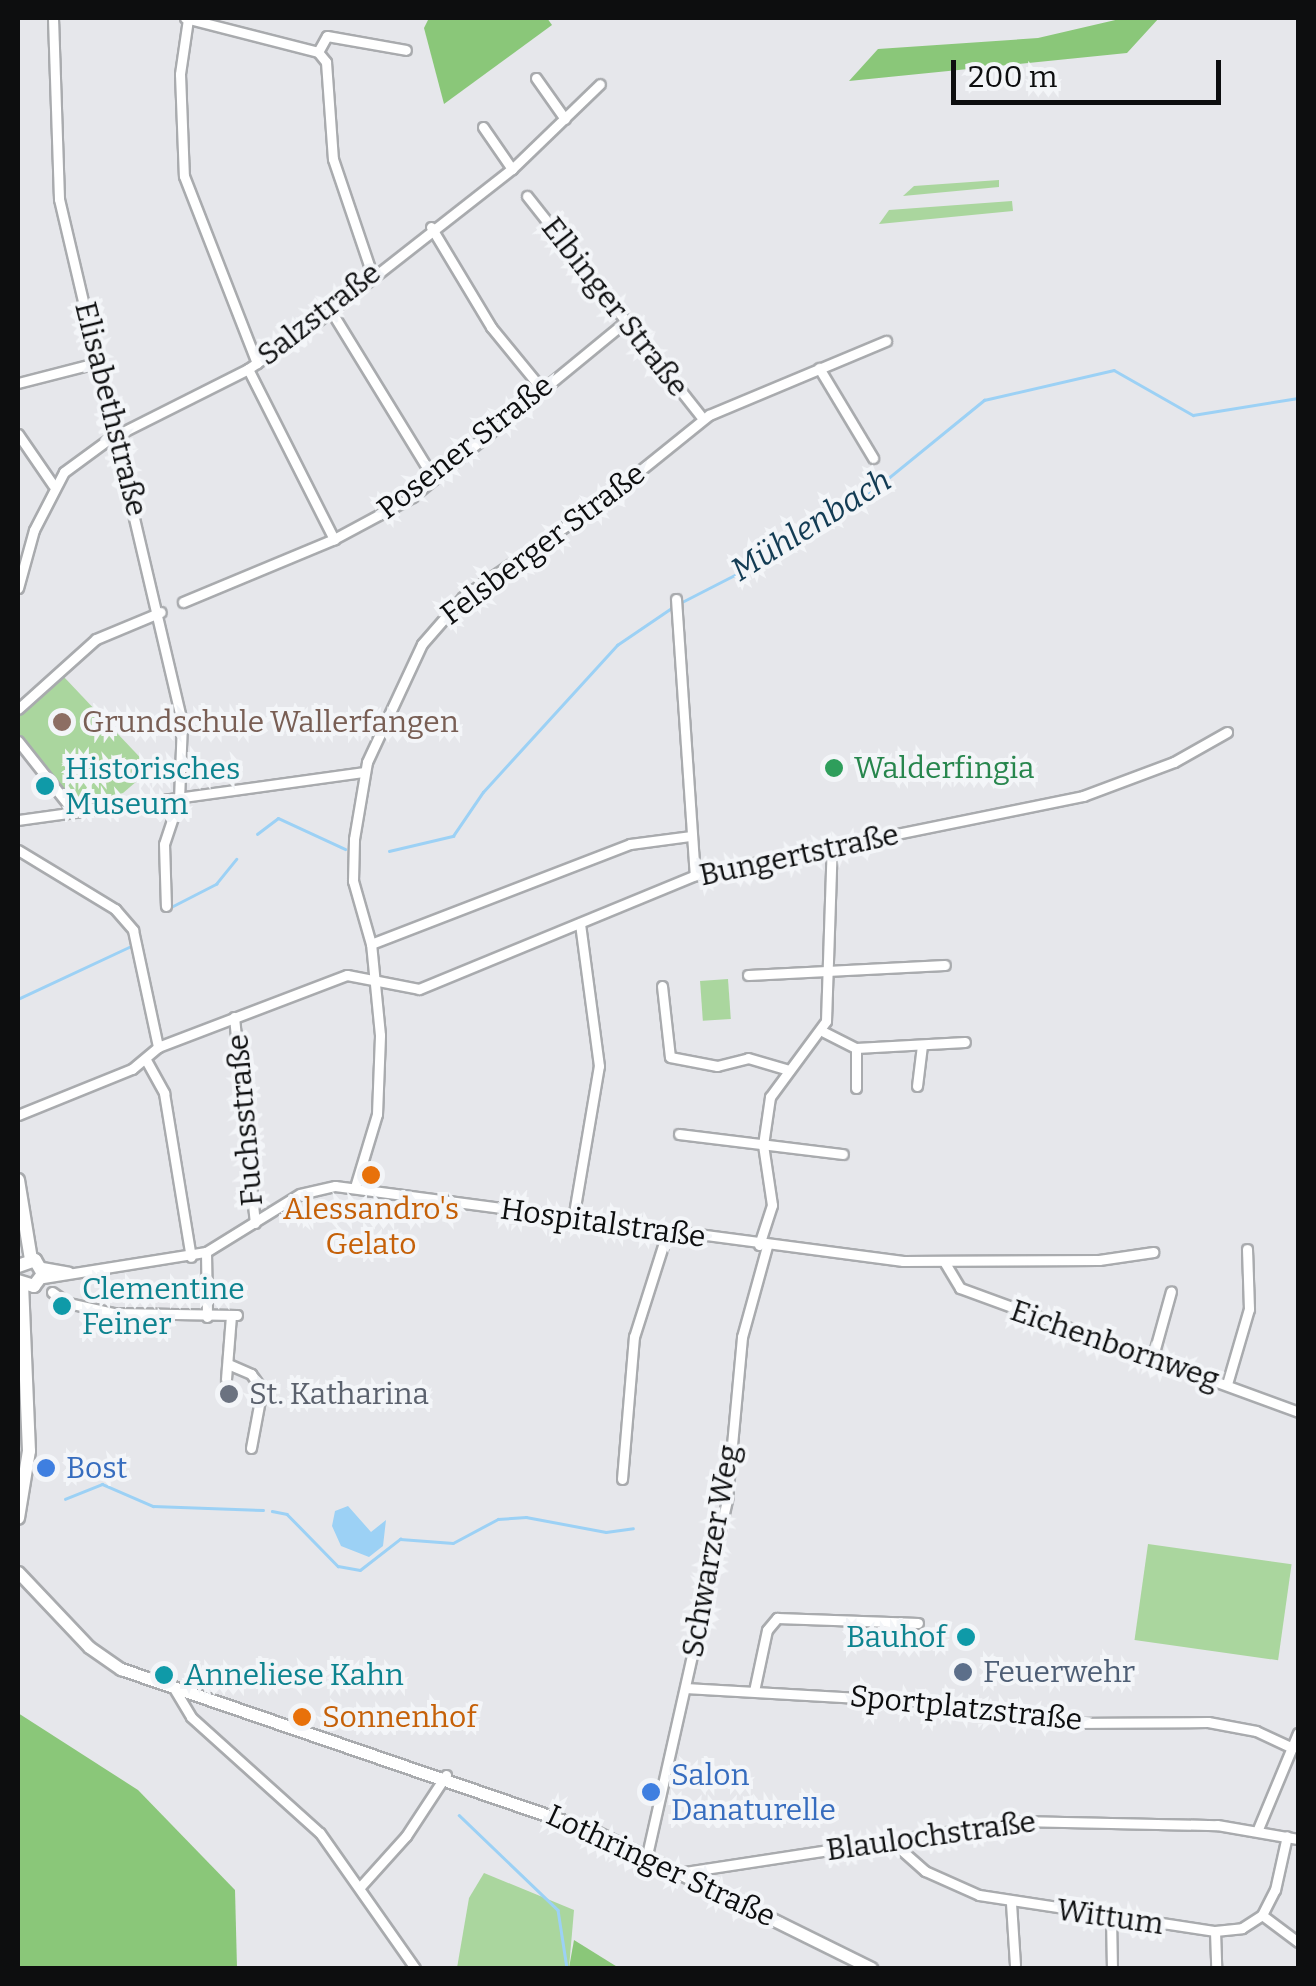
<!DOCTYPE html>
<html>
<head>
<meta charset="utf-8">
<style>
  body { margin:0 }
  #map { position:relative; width:1316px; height:1986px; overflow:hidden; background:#e6e7eb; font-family:Bitter,serif }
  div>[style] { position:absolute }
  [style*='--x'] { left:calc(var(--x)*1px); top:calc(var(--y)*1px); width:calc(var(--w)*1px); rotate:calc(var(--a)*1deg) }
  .green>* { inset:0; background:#aad69e; transform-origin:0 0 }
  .forest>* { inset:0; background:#8ac779 }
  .water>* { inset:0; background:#9cd1f5 }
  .stream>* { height:2.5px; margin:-1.25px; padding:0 1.25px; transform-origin:1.25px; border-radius:1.25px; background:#9cd1f5 }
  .roads { filter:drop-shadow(2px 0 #a9abae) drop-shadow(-2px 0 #a9abae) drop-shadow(0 2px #a9abae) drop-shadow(0 -2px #a9abae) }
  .minor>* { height:9px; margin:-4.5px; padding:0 4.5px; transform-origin:4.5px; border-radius:4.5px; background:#fff }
  .tertiary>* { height:11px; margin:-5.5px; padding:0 5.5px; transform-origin:5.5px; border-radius:5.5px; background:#fff }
  .secondary>* { height:12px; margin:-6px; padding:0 6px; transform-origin:6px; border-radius:6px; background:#fff }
  .dots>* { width:28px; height:28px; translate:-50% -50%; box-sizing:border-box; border:5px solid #f3f5f8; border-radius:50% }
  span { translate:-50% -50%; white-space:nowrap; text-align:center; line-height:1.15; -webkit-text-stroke:8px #f3f5f8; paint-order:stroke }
  .street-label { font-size:30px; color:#0d0e0f }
  .education-label { font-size:30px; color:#785e54 }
  .left { translate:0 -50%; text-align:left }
  .leisure-label { font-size:30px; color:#27864d }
  .culture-label { font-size:30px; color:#0d838f }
  .right { translate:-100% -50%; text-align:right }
  .food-label { font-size:30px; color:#c56008 }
  .worship-label { font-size:30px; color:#5b616d }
  .shop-label { font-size:30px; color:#366cbe }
  .service-label { font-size:30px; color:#4e5e75 }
  .water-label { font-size:32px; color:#133c54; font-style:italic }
  .frame { position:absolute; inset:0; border:20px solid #0d0e0f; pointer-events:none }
  .scale { position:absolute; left:951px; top:60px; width:270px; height:45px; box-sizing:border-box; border:5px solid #0d0e0f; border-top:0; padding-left:12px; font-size:30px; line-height:35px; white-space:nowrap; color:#0d0e0f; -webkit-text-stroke:8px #f3f5f8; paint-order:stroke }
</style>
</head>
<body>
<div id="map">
  <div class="green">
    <div style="clip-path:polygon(999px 180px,999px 187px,903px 196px,914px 186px)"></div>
    <div style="clip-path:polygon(1012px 201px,1013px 211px,879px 224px,889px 210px)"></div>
    <div style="clip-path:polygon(64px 677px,151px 769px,123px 793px,76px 805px,18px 735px,18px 717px)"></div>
    <div style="left:728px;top:979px;width:40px;height:28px;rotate:86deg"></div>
    <div style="left:1148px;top:1544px;width:145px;height:97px;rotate:8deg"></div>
    <div style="clip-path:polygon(484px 1873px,574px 1910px,569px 1968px,457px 1968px,469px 1898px)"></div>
  </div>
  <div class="forest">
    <div style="clip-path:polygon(429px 18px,547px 18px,552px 25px,444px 104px,424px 28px)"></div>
    <div style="clip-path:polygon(1124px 18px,1159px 18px,1127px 53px,849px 81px,878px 49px,1038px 38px)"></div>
    <div style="clip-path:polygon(18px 1713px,138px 1790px,235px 1890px,237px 1968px,18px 1968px)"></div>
    <div style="clip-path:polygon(574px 1940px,619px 1968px,569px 1968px)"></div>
  </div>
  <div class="water">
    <div style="clip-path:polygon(348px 1506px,371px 1532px,386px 1520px,383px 1546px,369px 1557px,341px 1546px,332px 1526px,335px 1511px)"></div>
  </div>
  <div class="stream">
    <div style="--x:680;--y:603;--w:103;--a:-27.1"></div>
    <div style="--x:772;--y:556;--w:123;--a:-33"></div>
    <div style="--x:875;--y:489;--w:141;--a:-39.2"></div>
    <div style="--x:984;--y:400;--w:133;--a:-13"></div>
    <div style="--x:1114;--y:370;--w:91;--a:29.7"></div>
    <div style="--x:1193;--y:415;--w:106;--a:-9.2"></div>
    <div style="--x:257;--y:834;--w:26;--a:-37"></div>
    <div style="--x:278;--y:818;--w:74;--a:24.8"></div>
    <div style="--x:389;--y:851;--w:66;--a:-13.2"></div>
    <div style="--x:453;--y:836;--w:53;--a:-55.7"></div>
    <div style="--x:483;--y:792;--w:199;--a:-47.6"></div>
    <div style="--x:617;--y:645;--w:68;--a:-34.2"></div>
    <div style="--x:171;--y:907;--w:51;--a:-27.1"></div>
    <div style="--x:216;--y:884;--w:32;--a:-51"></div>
    <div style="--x:18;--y:999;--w:125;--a:-25.1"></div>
    <div style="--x:65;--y:1499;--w:40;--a:-22"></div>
    <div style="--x:102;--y:1484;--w:56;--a:23.3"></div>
    <div style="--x:153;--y:1506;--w:110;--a:2.1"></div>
    <div style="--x:272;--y:1511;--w:15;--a:11"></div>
    <div style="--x:287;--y:1514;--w:73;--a:45.6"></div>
    <div style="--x:338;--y:1566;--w:22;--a:10"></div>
    <div style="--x:360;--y:1570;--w:51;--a:-37.8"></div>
    <div style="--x:400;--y:1539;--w:53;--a:4.3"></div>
    <div style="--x:453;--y:1543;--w:51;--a:-28.1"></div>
    <div style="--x:498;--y:1519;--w:28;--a:-4"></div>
    <div style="--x:526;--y:1517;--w:81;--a:10.6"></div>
    <div style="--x:606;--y:1532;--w:27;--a:-8"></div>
    <div style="--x:459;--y:1815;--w:137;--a:43.8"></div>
    <div style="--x:558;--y:1910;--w:59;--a:81.2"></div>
  </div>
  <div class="roads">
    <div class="minor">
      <div style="--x:53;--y:18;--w:181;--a:88.1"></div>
      <div style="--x:59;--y:199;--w:537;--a:76.77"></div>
      <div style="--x:182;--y:722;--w:77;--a:92.2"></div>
      <div style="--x:179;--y:799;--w:47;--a:108.4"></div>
      <div style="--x:164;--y:844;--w:62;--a:88.2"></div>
      <div style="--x:185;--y:18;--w:137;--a:14.3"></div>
      <div style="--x:188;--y:19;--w:56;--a:98.3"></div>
      <div style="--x:180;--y:74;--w:102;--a:87.8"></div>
      <div style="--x:184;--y:176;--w:201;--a:68.7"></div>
      <div style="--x:318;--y:52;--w:13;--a:51"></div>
      <div style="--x:326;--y:62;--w:97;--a:85.9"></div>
      <div style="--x:333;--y:159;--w:121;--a:71.3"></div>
      <div style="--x:318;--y:52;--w:18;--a:-61"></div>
      <div style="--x:327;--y:36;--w:80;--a:10"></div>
      <div style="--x:536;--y:78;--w:50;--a:54.7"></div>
      <div style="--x:483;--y:127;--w:51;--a:55.4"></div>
      <div style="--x:527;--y:196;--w:284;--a:51.7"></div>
      <div style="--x:431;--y:227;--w:117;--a:59"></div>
      <div style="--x:491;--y:327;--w:79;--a:50.7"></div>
      <div style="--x:331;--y:311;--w:197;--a:58.5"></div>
      <div style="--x:819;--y:368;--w:105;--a:59"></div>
      <div style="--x:248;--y:369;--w:191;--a:63.2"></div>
      <div style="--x:18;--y:383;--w:85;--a:-14.4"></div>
      <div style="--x:18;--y:434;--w:62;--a:55.5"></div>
      <div style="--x:18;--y:588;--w:60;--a:-74.6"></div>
      <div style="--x:34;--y:530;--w:65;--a:-62.7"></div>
      <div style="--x:64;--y:472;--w:56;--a:-36.3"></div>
      <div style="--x:109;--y:439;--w:156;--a:-26.7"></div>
      <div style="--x:248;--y:369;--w:80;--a:-34.3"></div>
      <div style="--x:314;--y:324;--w:251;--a:-38.1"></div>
      <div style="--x:512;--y:169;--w:122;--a:-44"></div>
      <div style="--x:676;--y:599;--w:277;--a:86.1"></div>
      <div style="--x:183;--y:602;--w:164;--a:-22.6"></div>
      <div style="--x:334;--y:539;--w:89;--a:-28.3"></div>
      <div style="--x:412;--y:497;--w:277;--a:-39.4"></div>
      <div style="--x:18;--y:709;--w:105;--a:-41.9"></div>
      <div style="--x:96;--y:639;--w:70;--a:-22.6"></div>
      <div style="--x:18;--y:741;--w:90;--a:51.7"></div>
      <div style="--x:18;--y:820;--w:349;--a:-7.9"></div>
      <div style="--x:18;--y:850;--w:114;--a:31.3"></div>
      <div style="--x:115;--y:909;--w:28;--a:49"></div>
      <div style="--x:133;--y:930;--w:120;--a:77.9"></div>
      <div style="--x:371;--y:944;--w:278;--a:-21.1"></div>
      <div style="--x:630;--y:844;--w:62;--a:-7.5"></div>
      <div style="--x:748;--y:975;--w:197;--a:-2.9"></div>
      <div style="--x:662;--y:986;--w:71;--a:83.6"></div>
      <div style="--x:670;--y:1057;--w:48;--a:10.8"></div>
      <div style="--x:717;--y:1066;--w:32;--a:-14"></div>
      <div style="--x:748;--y:1058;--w:43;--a:16.3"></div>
      <div style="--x:234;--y:1017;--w:207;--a:84.2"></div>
      <div style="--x:824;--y:1032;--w:36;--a:27"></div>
      <div style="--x:856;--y:1048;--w:109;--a:-3.2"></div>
      <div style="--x:146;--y:1060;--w:38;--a:61"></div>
      <div style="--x:164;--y:1093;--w:166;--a:80.7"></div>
      <div style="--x:917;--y:1086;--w:41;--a:-83"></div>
      <div style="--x:856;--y:1088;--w:40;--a:-90"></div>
      <div style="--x:18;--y:1115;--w:123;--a:-22"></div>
      <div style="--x:132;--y:1069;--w:34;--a:-40"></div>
      <div style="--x:158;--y:1047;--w:202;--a:-20.9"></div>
      <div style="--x:347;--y:975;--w:73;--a:11"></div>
      <div style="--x:419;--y:989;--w:299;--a:-22.4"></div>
      <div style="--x:695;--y:875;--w:396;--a:-11.5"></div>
      <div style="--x:1083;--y:796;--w:97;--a:-20.5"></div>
      <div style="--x:1174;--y:762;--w:61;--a:-29.5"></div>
      <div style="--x:679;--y:1134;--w:165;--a:7"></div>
      <div style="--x:355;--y:1187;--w:76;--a:-73.2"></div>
      <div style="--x:377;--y:1114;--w:79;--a:-87.8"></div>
      <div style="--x:380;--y:1035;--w:91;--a:-95.6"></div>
      <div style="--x:371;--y:944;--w:66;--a:-105.9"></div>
      <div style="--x:353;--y:881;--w:42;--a:-88.6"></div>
      <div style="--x:354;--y:839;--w:78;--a:-80.4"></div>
      <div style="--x:367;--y:762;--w:130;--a:-65"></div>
      <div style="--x:422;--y:644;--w:62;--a:-48.9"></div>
      <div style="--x:463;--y:597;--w:173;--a:-34.6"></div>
      <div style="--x:605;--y:499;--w:134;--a:-38.9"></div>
      <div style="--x:709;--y:415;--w:192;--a:-22.7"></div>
      <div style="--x:573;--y:1219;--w:155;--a:-80.4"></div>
      <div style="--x:599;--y:1066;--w:144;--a:-97.6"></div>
      <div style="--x:759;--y:1245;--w:42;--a:-72"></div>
      <div style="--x:772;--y:1205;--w:61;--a:-98.5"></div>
      <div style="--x:763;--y:1145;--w:49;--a:-81.7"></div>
      <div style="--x:770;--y:1097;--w:94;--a:-53.6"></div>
      <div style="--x:826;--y:1021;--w:177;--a:-88.1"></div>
      <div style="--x:206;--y:1252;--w:65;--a:89.1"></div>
      <div style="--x:945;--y:1263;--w:29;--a:59"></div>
      <div style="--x:960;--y:1288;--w:360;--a:20.1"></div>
      <div style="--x:42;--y:1267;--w:27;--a:10"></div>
      <div style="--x:43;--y:1278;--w:165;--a:-9.1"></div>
      <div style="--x:206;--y:1252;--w:110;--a:-31.7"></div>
      <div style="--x:300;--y:1194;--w:36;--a:-13"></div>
      <div style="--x:335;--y:1186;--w:573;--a:7.52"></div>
      <div style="--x:903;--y:1261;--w:196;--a:-0.3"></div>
      <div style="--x:1099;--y:1260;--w:55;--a:-8.4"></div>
      <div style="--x:52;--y:1292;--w:19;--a:35"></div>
      <div style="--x:68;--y:1303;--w:46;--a:12.5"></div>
      <div style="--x:113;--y:1313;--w:124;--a:0.9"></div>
      <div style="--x:1153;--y:1356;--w:67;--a:-74.5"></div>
      <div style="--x:228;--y:1364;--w:25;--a:23"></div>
      <div style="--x:251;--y:1374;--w:19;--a:54"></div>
      <div style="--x:262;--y:1389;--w:60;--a:100.6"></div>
      <div style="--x:226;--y:1379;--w:64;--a:-85.5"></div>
      <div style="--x:1227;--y:1384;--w:78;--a:-73.7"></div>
      <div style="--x:1249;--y:1309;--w:60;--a:-91.9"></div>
      <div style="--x:622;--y:1479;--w:143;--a:-85.2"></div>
      <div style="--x:634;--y:1337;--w:109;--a:-72.4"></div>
      <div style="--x:172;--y:1685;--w:37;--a:59"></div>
      <div style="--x:191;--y:1717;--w:173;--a:42"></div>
      <div style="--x:320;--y:1833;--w:165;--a:54.9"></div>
      <div style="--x:685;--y:1688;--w:244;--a:3.3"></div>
      <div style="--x:929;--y:1702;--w:142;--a:8.5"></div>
      <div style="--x:1069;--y:1723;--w:139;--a:-0.4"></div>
      <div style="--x:1208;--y:1722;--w:49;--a:10.6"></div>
      <div style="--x:1256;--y:1731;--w:40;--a:25"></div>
      <div style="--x:754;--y:1691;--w:62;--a:-78"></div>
      <div style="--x:767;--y:1630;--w:16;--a:-50"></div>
      <div style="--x:777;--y:1618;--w:141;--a:2"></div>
      <div style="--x:1258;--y:1829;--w:104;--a:-67.4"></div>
      <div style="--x:890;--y:1840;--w:47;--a:41.5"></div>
      <div style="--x:925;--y:1871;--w:59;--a:24"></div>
      <div style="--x:979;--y:1895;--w:239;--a:8.7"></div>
      <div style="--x:1215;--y:1931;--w:27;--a:-6"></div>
      <div style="--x:1242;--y:1928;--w:24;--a:-33"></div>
      <div style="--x:1262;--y:1915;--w:28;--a:-63"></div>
      <div style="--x:1275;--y:1890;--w:55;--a:-77.5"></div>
      <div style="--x:647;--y:1855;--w:365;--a:-77.3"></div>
      <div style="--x:727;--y:1499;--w:163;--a:-84.7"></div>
      <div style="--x:742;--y:1337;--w:94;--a:-74.6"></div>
      <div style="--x:685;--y:1872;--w:337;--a:-8.7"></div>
      <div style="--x:1018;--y:1821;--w:199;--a:1.2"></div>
      <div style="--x:1217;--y:1825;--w:82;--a:9.8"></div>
      <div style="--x:360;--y:1887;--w:69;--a:-48"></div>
      <div style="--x:406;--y:1836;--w:73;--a:-56.7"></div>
      <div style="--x:1011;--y:1903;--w:62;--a:86.3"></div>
      <div style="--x:1262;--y:1915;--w:45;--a:36.9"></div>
      <div style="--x:1111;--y:1917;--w:51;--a:88.9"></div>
      <div style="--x:1215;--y:1931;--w:37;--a:88"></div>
    </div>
    <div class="tertiary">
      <div style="--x:18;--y:1572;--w:103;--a:46.6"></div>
      <div style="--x:89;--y:1647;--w:39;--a:35"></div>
      <div style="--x:121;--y:1669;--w:502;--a:18.94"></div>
      <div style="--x:596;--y:1832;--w:307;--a:26.3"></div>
    </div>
    <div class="secondary">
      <div style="--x:18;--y:1180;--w:80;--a:80.7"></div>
      <div style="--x:18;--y:1266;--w:18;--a:-19"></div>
      <div style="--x:35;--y:1260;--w:16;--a:60"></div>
      <div style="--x:43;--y:1274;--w:15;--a:127"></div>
      <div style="--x:34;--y:1286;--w:17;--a:-163"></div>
      <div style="--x:18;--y:1518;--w:68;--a:-80.7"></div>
      <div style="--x:29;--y:1451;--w:166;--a:-92.4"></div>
    </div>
  </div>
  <div class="dots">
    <div style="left:62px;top:722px;background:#8d6e63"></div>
    <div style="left:834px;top:768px;background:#2e9e5b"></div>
    <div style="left:45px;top:786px;background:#0f9aa8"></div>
    <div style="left:371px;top:1175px;background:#e8710a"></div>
    <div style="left:62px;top:1306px;background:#0f9aa8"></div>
    <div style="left:229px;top:1394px;background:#6b7280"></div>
    <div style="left:46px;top:1468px;background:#3f7fe0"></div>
    <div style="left:966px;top:1637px;background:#0f9aa8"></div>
    <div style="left:963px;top:1672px;background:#5c6f8a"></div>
    <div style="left:164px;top:1675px;background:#0f9aa8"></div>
    <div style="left:302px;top:1717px;background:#e8710a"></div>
    <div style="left:651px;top:1792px;background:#3f7fe0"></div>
  </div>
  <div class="street-label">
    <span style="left:615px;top:307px;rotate:52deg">Elbinger Straße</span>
    <span style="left:319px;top:314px;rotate:-38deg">Salzstraße</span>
    <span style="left:111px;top:409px;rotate:76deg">Elisabethstraße</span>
    <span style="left:465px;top:447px;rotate:-38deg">Posener Straße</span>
    <span style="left:543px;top:544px;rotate:-37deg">Felsberger Straße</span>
    <span style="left:799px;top:855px;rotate:-12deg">Bungertstraße</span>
    <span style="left:245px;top:1120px;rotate:-95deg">Fuchsstraße</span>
    <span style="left:603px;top:1223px;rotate:8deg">Hospitalstraße</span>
    <span style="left:1115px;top:1345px;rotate:19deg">Eichenbornweg</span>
    <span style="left:711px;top:1551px;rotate:-80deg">Schwarzer Weg</span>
    <span style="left:966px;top:1708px;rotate:6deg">Sportplatzstraße</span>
    <span style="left:931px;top:1836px;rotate:-8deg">Blaulochstraße</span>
    <span style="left:661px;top:1866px;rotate:25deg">Lothringer Straße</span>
    <span style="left:1110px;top:1917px;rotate:8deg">Wittum</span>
  </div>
  <div class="education-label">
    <span class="left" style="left:82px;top:722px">Grundschule Wallerfangen</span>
  </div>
  <div class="leisure-label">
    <span class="left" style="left:854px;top:768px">Walderfingia</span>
  </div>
  <div class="culture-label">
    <span class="left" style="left:65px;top:786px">Historisches<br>Museum</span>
    <span class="left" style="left:82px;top:1306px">Clementine<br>Feiner</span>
    <span class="right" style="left:946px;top:1637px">Bauhof</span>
    <span class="left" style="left:184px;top:1675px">Anneliese Kahn</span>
  </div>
  <div class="food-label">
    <span style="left:371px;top:1226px">Alessandro's<br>Gelato</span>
    <span class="left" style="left:322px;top:1717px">Sonnenhof</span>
  </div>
  <div class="worship-label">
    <span class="left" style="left:249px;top:1394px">St. Katharina</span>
  </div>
  <div class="shop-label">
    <span class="left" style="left:66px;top:1468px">Bost</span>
    <span class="left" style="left:671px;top:1792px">Salon<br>Danaturelle</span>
  </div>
  <div class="service-label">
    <span class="left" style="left:983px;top:1672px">Feuerwehr</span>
  </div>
  <div class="water-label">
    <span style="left:811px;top:525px;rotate:-32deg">Mühlenbach</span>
  </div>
  <div class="frame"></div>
  <div class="scale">200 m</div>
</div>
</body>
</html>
